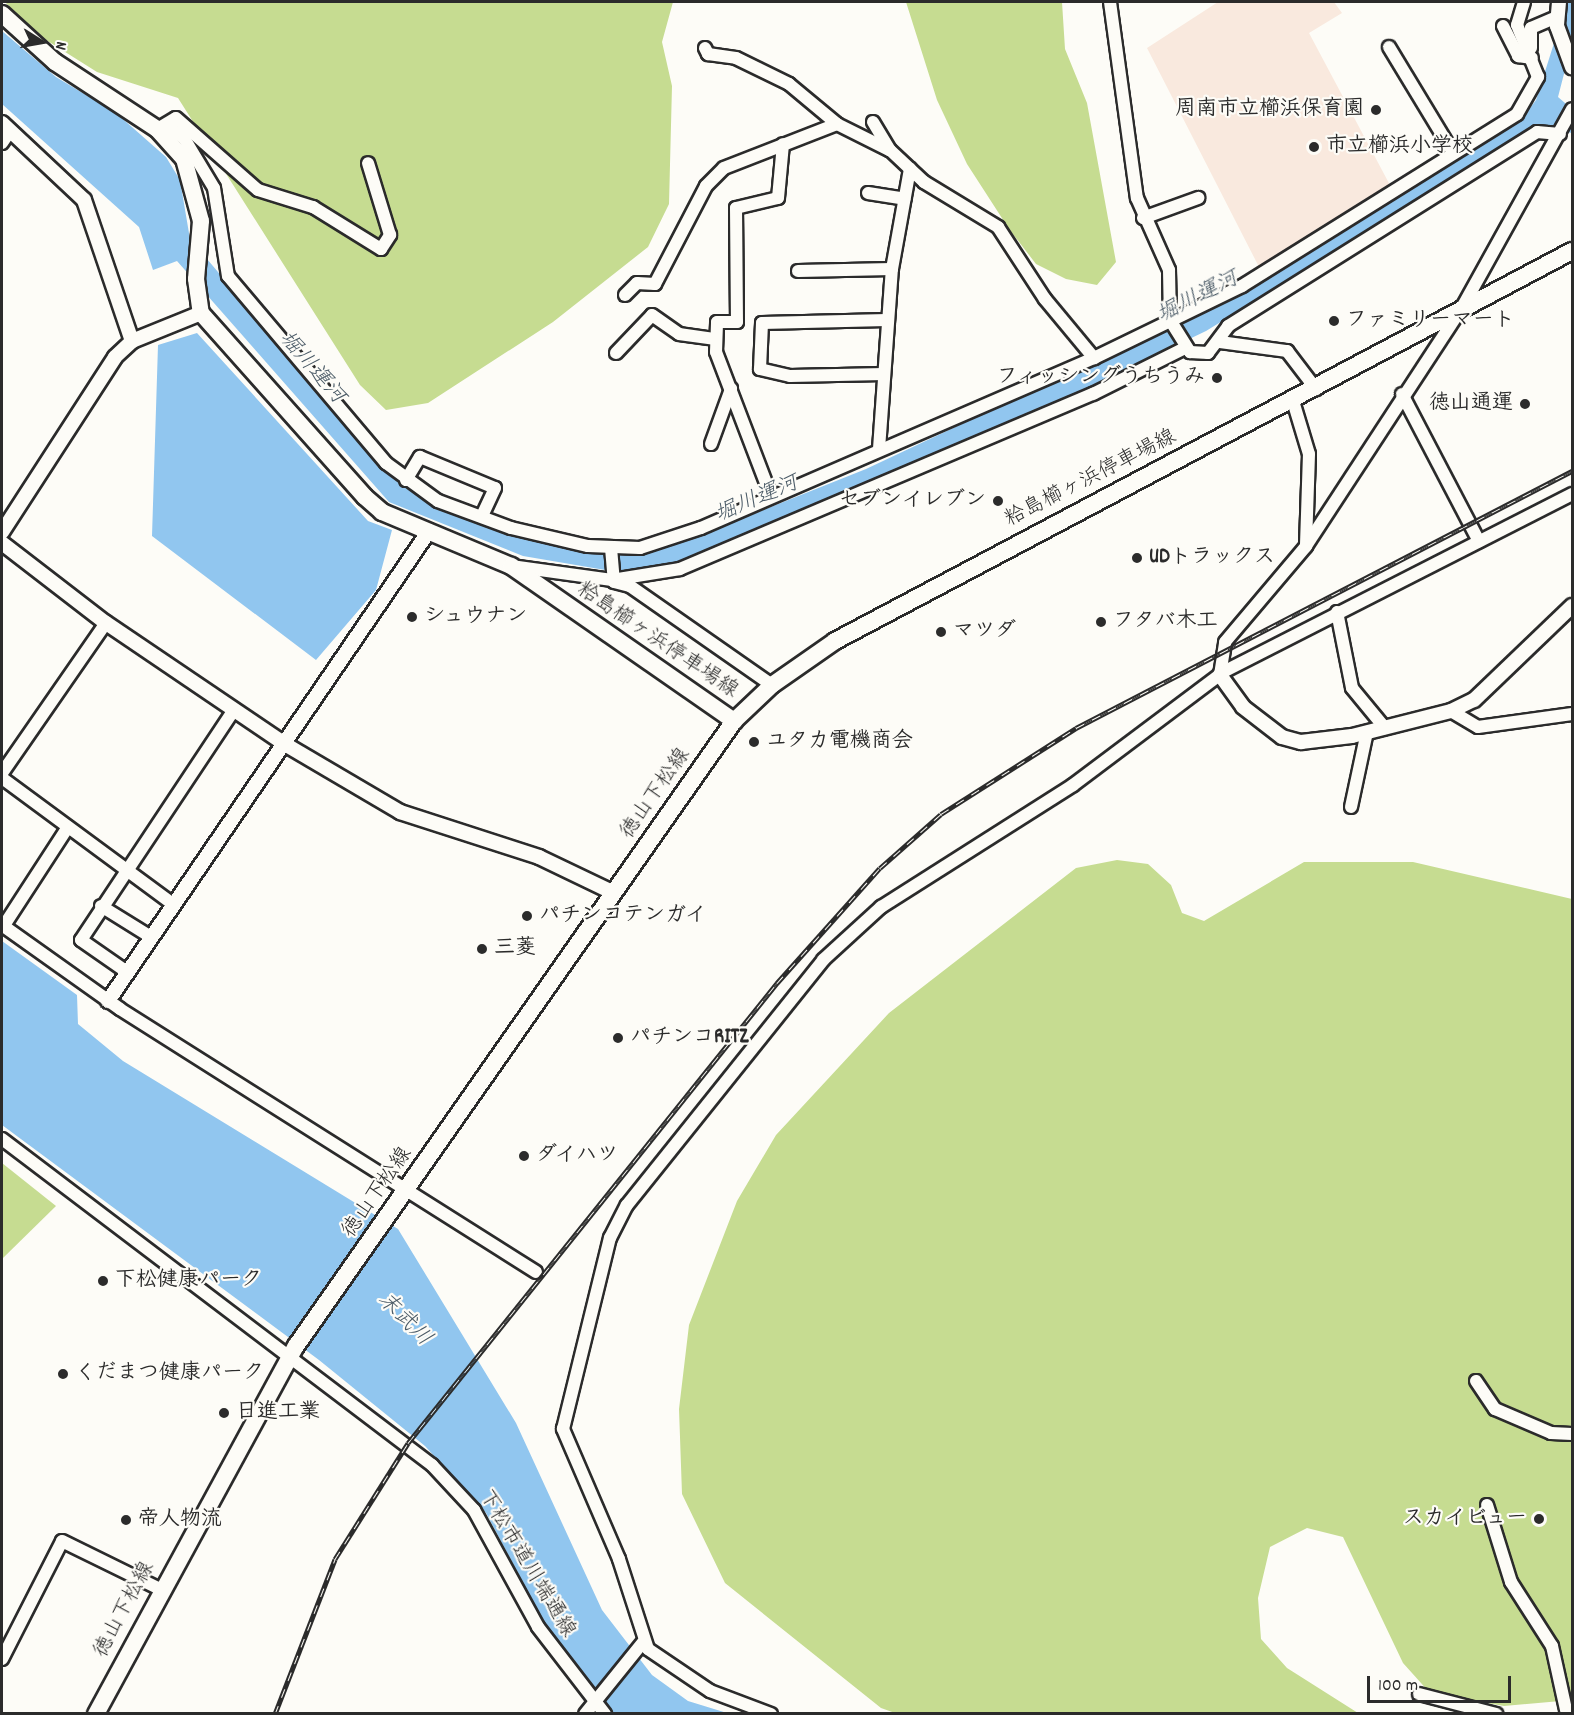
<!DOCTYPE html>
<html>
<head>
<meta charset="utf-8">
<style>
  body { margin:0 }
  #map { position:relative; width:1574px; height:1715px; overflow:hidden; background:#fdfcf7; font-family:Dekko,"Klee One",sans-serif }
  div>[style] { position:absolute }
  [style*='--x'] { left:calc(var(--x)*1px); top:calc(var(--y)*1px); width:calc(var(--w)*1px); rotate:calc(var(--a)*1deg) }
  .built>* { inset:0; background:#f9e9de }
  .green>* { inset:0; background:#c6dc91 }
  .water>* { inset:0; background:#91c6ef }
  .roads { filter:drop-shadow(2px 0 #2b2b2b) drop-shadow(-2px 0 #2b2b2b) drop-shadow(0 2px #2b2b2b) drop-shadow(0 -2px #2b2b2b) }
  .minor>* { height:12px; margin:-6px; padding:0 6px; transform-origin:6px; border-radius:6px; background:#fdfcf7 }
  .tertiary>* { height:14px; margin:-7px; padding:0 7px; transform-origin:7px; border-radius:7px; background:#fdfcf7 }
  .secondary>* { height:16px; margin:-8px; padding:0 8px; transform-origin:8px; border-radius:8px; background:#fdfcf7 }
  .rail>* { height:5px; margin-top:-2.5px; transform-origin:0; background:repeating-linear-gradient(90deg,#fdfcf7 0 9px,#2b2b2b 0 18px); box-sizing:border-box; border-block:2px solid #2b2b2b }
  .dots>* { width:16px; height:16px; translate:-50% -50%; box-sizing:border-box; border:3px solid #fdfcf7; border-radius:50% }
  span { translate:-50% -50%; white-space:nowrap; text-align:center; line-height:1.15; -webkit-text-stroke:4.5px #fdfcf7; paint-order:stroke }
  .poi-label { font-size:21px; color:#2b2b2b; font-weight:700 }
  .right { translate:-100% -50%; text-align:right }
  .left { translate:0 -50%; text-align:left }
  .street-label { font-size:21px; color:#2b2b2b }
  .water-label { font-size:22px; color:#4a5a66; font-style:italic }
  .frame { position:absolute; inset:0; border:3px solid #2b2b2b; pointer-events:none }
  .north { position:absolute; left:12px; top:12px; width:60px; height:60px; -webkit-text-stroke:4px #fdfcf7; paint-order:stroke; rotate:101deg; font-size:16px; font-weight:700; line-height:24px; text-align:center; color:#2b2b2b }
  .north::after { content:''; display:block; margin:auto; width:21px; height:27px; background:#2b2b2b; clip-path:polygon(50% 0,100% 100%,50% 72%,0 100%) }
  .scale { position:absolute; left:1367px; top:1676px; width:144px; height:27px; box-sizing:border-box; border:3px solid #2b2b2b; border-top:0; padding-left:8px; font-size:18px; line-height:21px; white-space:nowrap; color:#2b2b2b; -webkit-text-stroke:4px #fdfcf7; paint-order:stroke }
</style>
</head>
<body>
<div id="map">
  <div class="built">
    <div style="clip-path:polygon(1218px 2px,1334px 2px,1342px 13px,1309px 33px,1391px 187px,1259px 267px,1147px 48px)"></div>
  </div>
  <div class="green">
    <div style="clip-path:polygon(5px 2px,673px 2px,662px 42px,672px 86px,669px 204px,648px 247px,553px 322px,428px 403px,386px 410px,360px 385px,178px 98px,97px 72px,35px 33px)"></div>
    <div style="clip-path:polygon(906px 2px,1062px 2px,1065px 49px,1087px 103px,1116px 262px,1097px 285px,1066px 279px,1036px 264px,1009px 229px,967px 164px,937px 100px)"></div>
    <div style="clip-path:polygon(1117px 860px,1148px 864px,1171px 885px,1182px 913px,1204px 921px,1304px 862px,1413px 862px,1572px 899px,1572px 1700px,1504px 1706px,1430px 1693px,1403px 1663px,1343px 1537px,1307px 1528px,1270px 1547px,1258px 1598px,1261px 1639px,1287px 1668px,1358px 1713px,895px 1713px,881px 1708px,725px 1583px,682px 1494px,679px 1409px,689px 1325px,737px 1201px,776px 1135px,889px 1013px,1076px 868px)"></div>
    <div style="clip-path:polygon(2px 1163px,56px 1206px,2px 1259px)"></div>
  </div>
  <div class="water">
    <div style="clip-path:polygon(1567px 2px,1572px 2px,1572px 43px,1558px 97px,1572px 109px,1572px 133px,1539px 127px,1206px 331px,1027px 417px,695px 559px,617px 572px,523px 556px,389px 502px,177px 261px,153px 270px,139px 227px,2px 104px,2px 31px,56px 77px,116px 113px,166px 157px,180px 180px,190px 239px,385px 469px,435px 504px,518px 535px,619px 555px,678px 544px,866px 469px,1227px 299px,1521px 120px,1536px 100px)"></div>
    <div style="clip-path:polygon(197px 333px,368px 521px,392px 530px,376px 590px,316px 660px,152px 536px,158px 345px)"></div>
    <div style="clip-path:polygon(2px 941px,77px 995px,78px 1024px,123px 1061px,398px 1229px,516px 1423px,602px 1610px,652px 1675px,688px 1701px,727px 1713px,613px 1713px,589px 1692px,549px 1632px,486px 1513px,425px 1446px,319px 1360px,2px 1125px)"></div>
  </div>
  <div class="roads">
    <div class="minor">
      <div style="--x:1110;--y:2;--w:198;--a:82.2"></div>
      <div style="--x:1137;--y:198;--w:79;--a:66"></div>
      <div style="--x:1169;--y:270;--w:50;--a:88.9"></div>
      <div style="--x:1170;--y:320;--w:38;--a:58"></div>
      <div style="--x:1190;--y:352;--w:18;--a:3"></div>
      <div style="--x:1208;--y:353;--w:34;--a:-53"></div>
      <div style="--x:1228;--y:326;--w:365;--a:-32.1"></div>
      <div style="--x:1537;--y:132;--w:23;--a:5"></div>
      <div style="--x:1503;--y:26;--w:34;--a:63"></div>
      <div style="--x:1518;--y:56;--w:14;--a:8"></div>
      <div style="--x:1389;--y:47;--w:122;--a:58.8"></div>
      <div style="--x:705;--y:48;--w:7;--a:63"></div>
      <div style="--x:708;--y:54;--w:28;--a:8"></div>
      <div style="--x:736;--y:58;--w:59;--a:26.1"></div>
      <div style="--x:789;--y:84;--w:62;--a:39.8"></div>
      <div style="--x:837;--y:124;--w:58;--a:26.6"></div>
      <div style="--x:1531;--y:48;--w:20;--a:-90"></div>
      <div style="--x:1531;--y:28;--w:28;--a:-23"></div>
      <div style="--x:873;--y:122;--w:33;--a:59"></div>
      <div style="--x:890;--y:150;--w:47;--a:43.3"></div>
      <div style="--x:924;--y:182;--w:87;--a:31.3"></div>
      <div style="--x:998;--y:227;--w:86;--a:56.9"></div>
      <div style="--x:1045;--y:299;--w:77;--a:50.3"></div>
      <div style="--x:166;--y:125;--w:22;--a:36"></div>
      <div style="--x:184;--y:138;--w:58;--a:59"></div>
      <div style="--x:214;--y:188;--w:89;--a:81"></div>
      <div style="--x:228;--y:276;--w:245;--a:49.8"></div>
      <div style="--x:386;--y:463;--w:64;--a:36.2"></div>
      <div style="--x:438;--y:501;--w:78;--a:20.3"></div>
      <div style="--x:511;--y:528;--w:79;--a:13.2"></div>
      <div style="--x:588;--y:546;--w:52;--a:2.2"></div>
      <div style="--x:640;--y:548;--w:64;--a:-18.2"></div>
      <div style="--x:701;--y:528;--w:428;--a:-23.4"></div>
      <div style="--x:1094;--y:358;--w:165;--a:-25.9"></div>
      <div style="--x:1242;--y:286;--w:324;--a:-32"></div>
      <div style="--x:1517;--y:114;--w:43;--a:-60.4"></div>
      <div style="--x:1538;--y:77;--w:56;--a:-112"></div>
      <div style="--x:1517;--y:25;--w:24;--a:-73"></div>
      <div style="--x:161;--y:127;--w:17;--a:-31"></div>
      <div style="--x:176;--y:118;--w:109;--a:41.3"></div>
      <div style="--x:258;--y:190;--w:58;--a:17.2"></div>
      <div style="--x:313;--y:207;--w:80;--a:31.7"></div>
      <div style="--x:381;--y:249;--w:17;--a:-57"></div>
      <div style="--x:390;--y:235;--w:75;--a:-107"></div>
      <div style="--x:2;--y:143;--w:14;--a:-56"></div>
      <div style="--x:868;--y:193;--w:37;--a:9"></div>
      <div style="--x:1143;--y:218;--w:59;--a:-20"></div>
      <div style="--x:798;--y:271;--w:94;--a:-1.2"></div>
      <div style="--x:625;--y:295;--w:17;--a:-45"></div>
      <div style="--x:637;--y:283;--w:18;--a:3"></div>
      <div style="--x:655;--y:284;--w:110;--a:-62.5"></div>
      <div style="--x:706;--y:186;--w:25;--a:-45"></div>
      <div style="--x:724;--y:168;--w:121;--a:-21.3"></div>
      <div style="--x:1220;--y:342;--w:68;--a:7.7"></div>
      <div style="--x:1287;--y:351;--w:48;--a:52.7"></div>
      <div style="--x:616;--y:353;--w:52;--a:-46.5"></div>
      <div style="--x:652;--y:315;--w:33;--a:35"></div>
      <div style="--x:679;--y:334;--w:37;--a:8"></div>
      <div style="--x:884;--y:374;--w:94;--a:178.8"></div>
      <div style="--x:790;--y:376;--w:31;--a:-167"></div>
      <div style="--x:760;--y:369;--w:46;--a:-87.5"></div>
      <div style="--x:762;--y:323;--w:125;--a:-1.4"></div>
      <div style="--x:1402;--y:394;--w:166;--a:62.4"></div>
      <div style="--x:1293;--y:401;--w:55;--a:73.2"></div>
      <div style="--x:1309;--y:454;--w:90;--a:91.9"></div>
      <div style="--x:711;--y:444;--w:59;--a:-70"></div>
      <div style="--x:879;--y:449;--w:180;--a:-85.9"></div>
      <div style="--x:892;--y:269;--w:102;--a:-79.8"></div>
      <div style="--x:406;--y:480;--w:27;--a:-59"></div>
      <div style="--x:420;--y:457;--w:81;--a:22.5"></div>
      <div style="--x:495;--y:488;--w:31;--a:115"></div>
      <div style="--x:771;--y:496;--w:154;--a:-110.9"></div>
      <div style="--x:716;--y:352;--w:30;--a:-88"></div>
      <div style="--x:717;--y:322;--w:20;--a:0"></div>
      <div style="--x:737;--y:322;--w:114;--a:-90.5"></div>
      <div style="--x:736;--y:208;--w:43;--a:-13.4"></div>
      <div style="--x:778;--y:198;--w:54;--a:-84.7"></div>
      <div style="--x:611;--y:548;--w:34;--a:85"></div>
      <div style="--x:614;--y:582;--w:16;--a:14"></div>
      <div style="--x:630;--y:586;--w:173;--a:34.9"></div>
      <div style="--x:511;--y:566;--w:102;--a:7.9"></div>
      <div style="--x:612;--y:580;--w:69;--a:-9.2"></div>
      <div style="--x:680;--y:569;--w:449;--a:-23"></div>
      <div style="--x:1093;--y:394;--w:101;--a:-26.6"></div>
      <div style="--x:1337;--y:612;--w:77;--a:78.8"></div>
      <div style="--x:1352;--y:688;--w:52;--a:50.5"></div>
      <div style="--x:1220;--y:675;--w:33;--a:-81"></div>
      <div style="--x:1225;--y:642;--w:126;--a:-49.8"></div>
      <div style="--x:1306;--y:546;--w:287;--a:-56.8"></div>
      <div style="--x:1463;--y:306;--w:225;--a:-61"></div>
      <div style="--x:1451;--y:711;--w:31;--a:31"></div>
      <div style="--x:1478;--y:727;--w:95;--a:-7.9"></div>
      <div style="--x:2;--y:773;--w:183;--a:-55.3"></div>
      <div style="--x:2;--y:778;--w:212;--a:36.4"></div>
      <div style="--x:1351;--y:807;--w:77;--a:-78"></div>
      <div style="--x:101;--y:906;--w:59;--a:31.8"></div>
      <div style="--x:2;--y:925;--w:145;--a:35.4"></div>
      <div style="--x:120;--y:1009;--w:492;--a:32.3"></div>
      <div style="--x:3;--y:927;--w:119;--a:-57"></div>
      <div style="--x:127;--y:972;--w:56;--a:-145.2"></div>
      <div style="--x:81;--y:940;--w:276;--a:-56.4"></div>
      <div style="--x:2;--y:1139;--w:540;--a:37.17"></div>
      <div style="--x:432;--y:1465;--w:62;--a:47"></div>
      <div style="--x:474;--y:1510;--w:133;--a:61.3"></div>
      <div style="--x:538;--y:1627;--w:110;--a:52.4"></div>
      <div style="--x:1476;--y:1381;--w:34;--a:56"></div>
      <div style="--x:1495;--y:1409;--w:61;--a:23.2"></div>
      <div style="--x:1551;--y:1433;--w:21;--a:3"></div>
      <div style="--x:1487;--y:1505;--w:81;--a:72.7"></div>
      <div style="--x:1511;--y:1582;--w:76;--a:57.4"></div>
      <div style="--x:1552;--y:1646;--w:70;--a:77.6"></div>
      <div style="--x:2;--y:1659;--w:132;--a:-63"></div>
      <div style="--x:62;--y:1541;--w:111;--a:26.1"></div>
      <div style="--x:1419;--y:1694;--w:80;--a:14.6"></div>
      <div style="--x:585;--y:1714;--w:92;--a:-51.1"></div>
      <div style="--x:771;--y:1714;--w:65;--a:-159.3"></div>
      <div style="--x:710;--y:1691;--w:75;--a:-145.9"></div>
      <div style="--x:648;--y:1649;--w:95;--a:-107.9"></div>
      <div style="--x:619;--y:1559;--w:142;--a:-113.3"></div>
      <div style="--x:563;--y:1429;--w:197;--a:-76.2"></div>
      <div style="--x:610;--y:1238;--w:37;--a:-63"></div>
      <div style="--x:627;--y:1205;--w:314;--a:-51.3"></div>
      <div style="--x:823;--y:960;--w:79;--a:-42.4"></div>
      <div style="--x:881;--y:907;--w:227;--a:-32.4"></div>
      <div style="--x:1073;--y:785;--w:190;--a:-36.9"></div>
      <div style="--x:1225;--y:671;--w:390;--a:-27"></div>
    </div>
    <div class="tertiary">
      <div style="--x:1559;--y:2;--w:24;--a:95"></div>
      <div style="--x:1557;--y:26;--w:44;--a:69.9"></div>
      <div style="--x:2;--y:123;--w:112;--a:43.2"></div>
      <div style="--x:84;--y:200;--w:149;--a:71.2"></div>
      <div style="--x:2;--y:532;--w:208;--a:-57.1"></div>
      <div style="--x:115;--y:357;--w:23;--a:-43"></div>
      <div style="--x:132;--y:341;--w:74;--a:-22.1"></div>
      <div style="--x:2;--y:543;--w:131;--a:37.6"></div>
      <div style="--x:106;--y:623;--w:214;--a:34.1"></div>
      <div style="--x:283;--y:743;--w:136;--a:30.5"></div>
      <div style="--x:400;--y:812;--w:146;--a:17.9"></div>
      <div style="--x:539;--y:857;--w:83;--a:25.6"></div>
      <div style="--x:1220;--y:675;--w:39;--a:54"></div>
      <div style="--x:1243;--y:707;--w:49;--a:37.6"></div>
      <div style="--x:1282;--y:737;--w:20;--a:15"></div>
      <div style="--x:1301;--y:742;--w:51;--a:-6.7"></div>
      <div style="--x:1352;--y:736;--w:102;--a:-14.2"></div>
      <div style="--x:1451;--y:711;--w:25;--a:-26"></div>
      <div style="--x:1474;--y:700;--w:136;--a:-43.8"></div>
      <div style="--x:108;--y:1001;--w:569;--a:-55.67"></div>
    </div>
    <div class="secondary">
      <div style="--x:2;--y:14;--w:72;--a:42.2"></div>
      <div style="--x:55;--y:62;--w:122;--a:33.3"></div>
      <div style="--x:157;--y:129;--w:40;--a:48"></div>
      <div style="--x:184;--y:159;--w:64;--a:74.7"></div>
      <div style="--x:201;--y:221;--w:58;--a:94.9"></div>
      <div style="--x:196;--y:279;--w:34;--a:82"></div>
      <div style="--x:201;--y:313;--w:246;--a:48.3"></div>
      <div style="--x:365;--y:497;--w:23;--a:41"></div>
      <div style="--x:382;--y:512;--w:140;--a:22.7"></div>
      <div style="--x:511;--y:566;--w:272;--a:34.8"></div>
      <div style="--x:96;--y:1714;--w:419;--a:-61.5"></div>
      <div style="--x:296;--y:1346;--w:763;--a:-54.98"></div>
      <div style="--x:734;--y:721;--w:52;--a:-43.5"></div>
      <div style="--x:772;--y:685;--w:77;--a:-34.9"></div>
      <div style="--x:835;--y:641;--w:834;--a:-27.89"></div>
    </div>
  </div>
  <div class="rail">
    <div style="--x:275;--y:1714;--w:166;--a:-68.8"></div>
    <div style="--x:335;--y:1559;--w:137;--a:-57.8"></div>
    <div style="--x:408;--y:1443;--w:590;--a:-51.26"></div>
    <div style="--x:777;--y:983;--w:154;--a:-48.2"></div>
    <div style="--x:880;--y:868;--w:81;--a:-41.5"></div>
    <div style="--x:941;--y:814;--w:160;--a:-32.5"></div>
    <div style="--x:1076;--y:728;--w:559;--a:-27.39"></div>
  </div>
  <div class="dots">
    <div style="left:1376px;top:110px;background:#2b2b2b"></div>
    <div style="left:1314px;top:147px;background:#2b2b2b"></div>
    <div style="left:1334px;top:321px;background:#2b2b2b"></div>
    <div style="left:1217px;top:378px;background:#2b2b2b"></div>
    <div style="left:1525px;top:404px;background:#2b2b2b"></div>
    <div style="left:998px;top:501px;background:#2b2b2b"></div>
    <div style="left:1137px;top:558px;background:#2b2b2b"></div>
    <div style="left:412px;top:617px;background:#2b2b2b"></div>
    <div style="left:1101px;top:622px;background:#2b2b2b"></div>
    <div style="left:941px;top:632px;background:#2b2b2b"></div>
    <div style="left:754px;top:742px;background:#2b2b2b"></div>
    <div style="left:527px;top:916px;background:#2b2b2b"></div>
    <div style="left:482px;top:949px;background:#2b2b2b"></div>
    <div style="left:618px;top:1038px;background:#2b2b2b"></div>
    <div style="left:524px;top:1156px;background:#2b2b2b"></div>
    <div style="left:103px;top:1281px;background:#2b2b2b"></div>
    <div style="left:63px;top:1374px;background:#2b2b2b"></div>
    <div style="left:224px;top:1413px;background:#2b2b2b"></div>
    <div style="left:1539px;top:1519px;background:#2b2b2b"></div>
    <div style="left:126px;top:1520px;background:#2b2b2b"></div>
  </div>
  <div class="poi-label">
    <span class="right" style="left:1364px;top:110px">周南市立櫛浜保育園</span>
    <span class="left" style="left:1326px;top:147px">市立櫛浜小学校</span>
    <span class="left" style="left:1346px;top:321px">ファミリーマート</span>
    <span class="right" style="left:1205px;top:378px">フィッシングうちうみ</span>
    <span class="right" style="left:1513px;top:404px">徳山通運</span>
    <span class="right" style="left:986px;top:501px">セブンイレブン</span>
    <span class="left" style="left:1149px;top:558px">UDトラックス</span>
    <span class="left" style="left:424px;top:617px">シュウナン</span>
    <span class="left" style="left:1113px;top:622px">フタバ木工</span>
    <span class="left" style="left:953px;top:632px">マツダ</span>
    <span class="left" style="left:766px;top:742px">ユタカ電機商会</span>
    <span class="left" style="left:539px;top:916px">パチンコテンガイ</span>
    <span class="left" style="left:494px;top:949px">三菱</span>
    <span class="left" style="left:630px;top:1038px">パチンコRITZ</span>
    <span class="left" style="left:536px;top:1156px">ダイハツ</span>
    <span class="left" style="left:115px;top:1281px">下松健康パーク</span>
    <span class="left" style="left:75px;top:1374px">くだまつ健康パーク</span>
    <span class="left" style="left:236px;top:1413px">日進工業</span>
    <span class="right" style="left:1527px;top:1519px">スカイビュー</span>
    <span class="left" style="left:138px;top:1520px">帝人物流</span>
  </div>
  <div class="street-label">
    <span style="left:1091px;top:479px;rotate:-27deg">粭島櫛ヶ浜停車場線</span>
    <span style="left:657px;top:641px;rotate:34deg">粭島櫛ヶ浜停車場線</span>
    <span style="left:656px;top:794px;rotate:-55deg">徳山下松線</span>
    <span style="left:378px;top:1193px;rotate:-55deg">徳山下松線</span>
    <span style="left:526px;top:1564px;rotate:59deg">下松市道川端通線</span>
    <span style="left:125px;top:1610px;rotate:-62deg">徳山下松線</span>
  </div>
  <div class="water-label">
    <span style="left:1198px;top:298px;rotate:-27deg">堀川運河</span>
    <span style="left:311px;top:368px;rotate:49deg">堀川運河</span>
    <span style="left:757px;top:500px;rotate:-23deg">堀川運河</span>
    <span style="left:404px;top:1320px;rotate:45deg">末武川</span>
  </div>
  <div class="frame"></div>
  <div class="north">N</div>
  <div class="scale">100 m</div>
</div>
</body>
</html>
